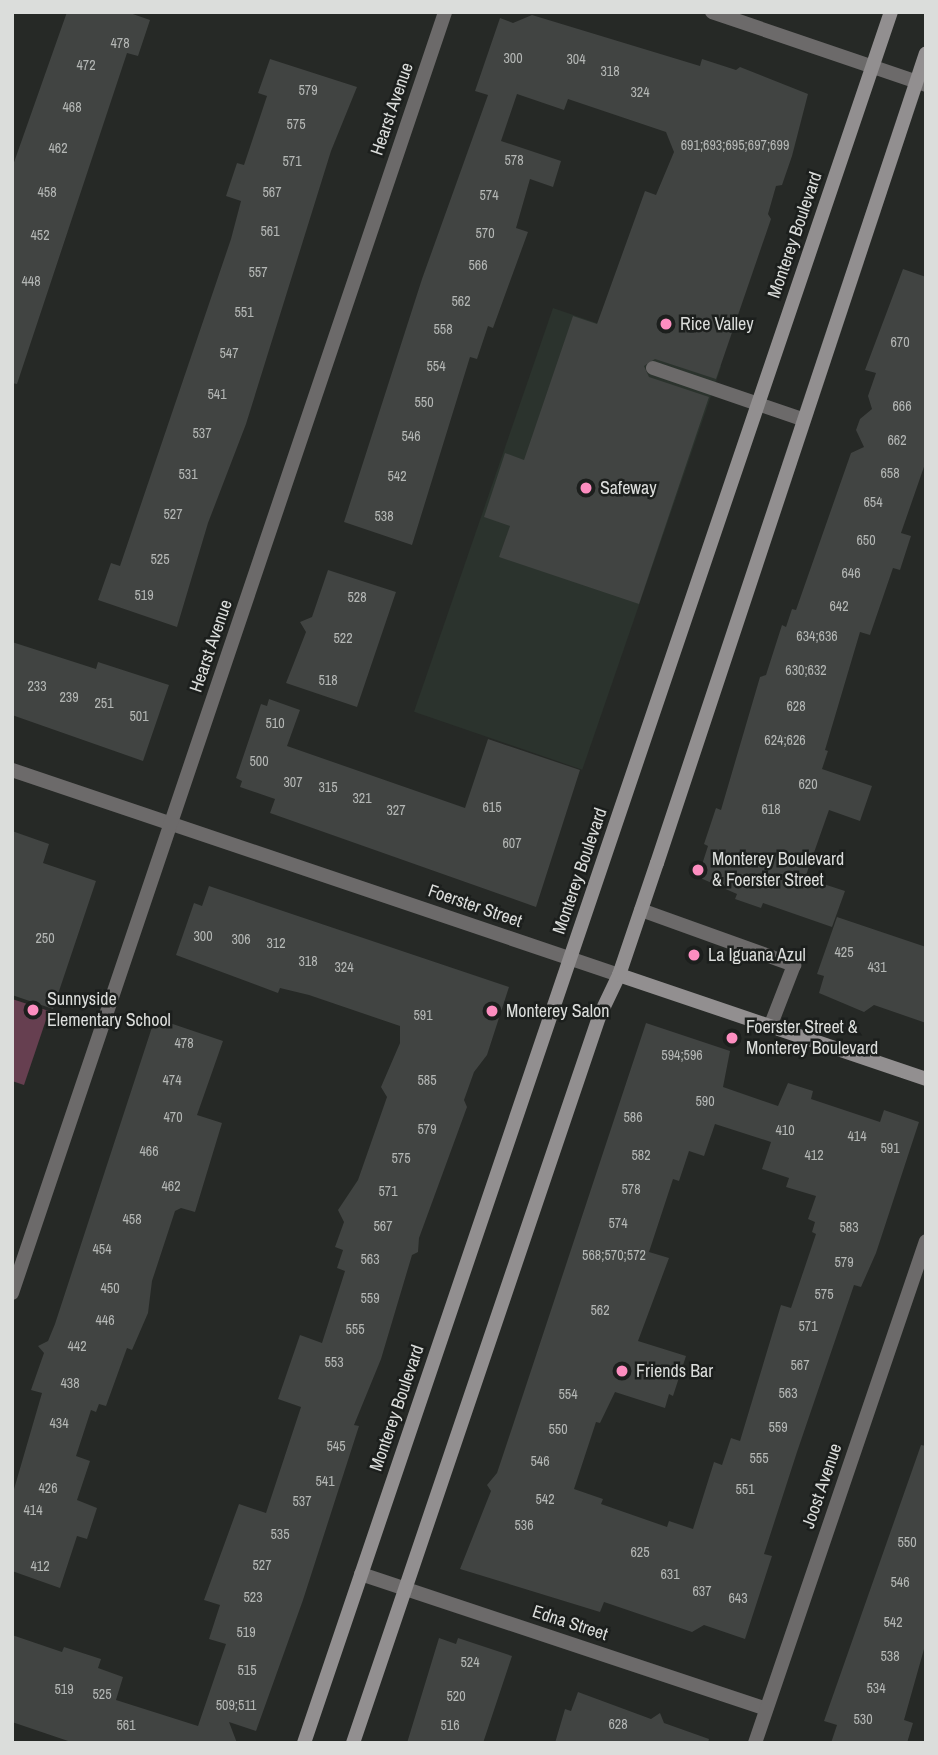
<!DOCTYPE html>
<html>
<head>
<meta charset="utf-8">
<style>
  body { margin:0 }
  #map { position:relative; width:938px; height:1755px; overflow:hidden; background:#262926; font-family:"Archivo Narrow",sans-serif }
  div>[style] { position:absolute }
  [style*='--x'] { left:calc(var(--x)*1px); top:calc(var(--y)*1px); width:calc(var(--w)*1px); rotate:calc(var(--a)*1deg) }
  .built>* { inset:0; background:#2b332d; transform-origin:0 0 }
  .green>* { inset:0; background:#663f50 }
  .building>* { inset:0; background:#414442 }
  .lane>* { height:14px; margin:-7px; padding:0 7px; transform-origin:7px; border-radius:7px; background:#6c6a6a }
  .street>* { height:14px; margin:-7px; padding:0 7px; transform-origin:7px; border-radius:7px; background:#6c6a6a }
  .secondary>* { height:14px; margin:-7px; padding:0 7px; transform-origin:7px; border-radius:7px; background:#928f90 }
  .dots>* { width:19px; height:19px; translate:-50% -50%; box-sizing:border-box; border:4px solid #1c1f1d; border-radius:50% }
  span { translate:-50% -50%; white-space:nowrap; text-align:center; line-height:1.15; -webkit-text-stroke:5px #1c1f1d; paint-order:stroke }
  .number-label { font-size:14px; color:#b4b7b5 }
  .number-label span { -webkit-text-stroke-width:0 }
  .street-label { font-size:18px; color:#dbdddb }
  .poi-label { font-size:18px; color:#dbdddb }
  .left { translate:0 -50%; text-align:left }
  .frame { position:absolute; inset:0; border:14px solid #dbdddb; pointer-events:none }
</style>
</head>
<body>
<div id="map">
  <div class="built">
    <div style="left:553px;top:308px;width:178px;height:427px;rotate:19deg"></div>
  </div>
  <div class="green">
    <div style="clip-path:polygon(12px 999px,49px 1011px,24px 1085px,12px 1081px)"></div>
  </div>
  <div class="building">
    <div style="clip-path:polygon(67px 12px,127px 12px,150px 20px,138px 56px,127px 53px,17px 384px,12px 383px,12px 168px)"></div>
    <div style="clip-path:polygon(532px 15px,700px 66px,702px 59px,736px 70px,740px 67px,808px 94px,792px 156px,782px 185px,776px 186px,768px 214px,771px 219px,716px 379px,655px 359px,644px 366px,649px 377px,709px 397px,639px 604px,499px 557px,510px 526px,484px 517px,505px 453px,524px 460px,573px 316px,597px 324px,645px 191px,656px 195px,674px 152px,666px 132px,568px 99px,564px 110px,517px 94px,501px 141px,561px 161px,553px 187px,530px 179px,516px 228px,528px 232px,493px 328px,488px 326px,477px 359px,470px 357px,412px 545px,344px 522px,422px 279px,488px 95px,475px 91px,500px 18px,513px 23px)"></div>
    <div style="clip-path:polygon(270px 59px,357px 87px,331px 151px,246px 424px,208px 523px,177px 627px,98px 600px,111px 563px,120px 566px,231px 239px,241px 201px,226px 196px,237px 163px,244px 165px,267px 96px,258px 93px)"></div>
    <div style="clip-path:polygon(903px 269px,926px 277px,926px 461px,901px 533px,911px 536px,900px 570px,893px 568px,870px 635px,860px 632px,825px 750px,828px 751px,822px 769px,872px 786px,860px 821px,829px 810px,805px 878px,845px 891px,832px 927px,763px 903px,761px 908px,735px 899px,737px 894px,698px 877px,708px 846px,704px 844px,716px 808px,721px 810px,760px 677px,766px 675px,782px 625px,786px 627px,792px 609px,796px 610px,851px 453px,864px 447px,856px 430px,860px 419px,872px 409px,868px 396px,876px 373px,865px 370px)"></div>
    <div style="clip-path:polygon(328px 570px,396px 592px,357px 707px,286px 683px,306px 632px,300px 622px,312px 617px)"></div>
    <div style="clip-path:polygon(12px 642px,96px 669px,98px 662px,169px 685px,143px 761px,12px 715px)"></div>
    <div style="clip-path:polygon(269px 699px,300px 710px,287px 746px,465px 808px,488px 739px,580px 770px,536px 907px,270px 813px,275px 799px,240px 787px,242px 781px,236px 778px,261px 704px,267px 706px)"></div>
    <div style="clip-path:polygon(12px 831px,49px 844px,43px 863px,96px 881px,53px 1009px,12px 995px)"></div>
    <div style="clip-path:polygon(209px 886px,509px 987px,487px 1055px,474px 1072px,464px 1100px,467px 1107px,419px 1238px,418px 1252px,412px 1255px,381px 1359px,354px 1425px,359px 1426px,303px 1600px,256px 1731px,229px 1722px,237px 1743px,74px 1743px,12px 1722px,12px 1635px,62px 1652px,64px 1647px,101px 1659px,98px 1668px,123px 1677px,116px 1700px,198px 1726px,226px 1644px,209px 1639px,220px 1605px,204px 1600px,239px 1504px,266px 1513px,301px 1407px,278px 1399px,300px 1335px,322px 1343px,345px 1271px,337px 1268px,343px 1250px,335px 1247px,344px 1222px,338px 1210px,358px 1180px,387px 1097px,381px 1087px,400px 1043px,400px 1026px,309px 995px,280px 988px,278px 993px,176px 955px,194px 903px,202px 906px)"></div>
    <div style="clip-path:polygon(837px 917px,926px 947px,926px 1023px,874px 1005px,864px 1012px,819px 993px,824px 976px,817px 974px)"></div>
    <div style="clip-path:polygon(155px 1018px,223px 1041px,197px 1115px,222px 1123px,195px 1212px,181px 1208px,175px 1211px,152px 1281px,148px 1313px,132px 1350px,127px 1348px,106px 1406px,99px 1404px,96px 1412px,91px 1410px,76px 1456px,90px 1461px,77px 1500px,97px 1508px,87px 1539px,77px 1536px,60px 1588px,12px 1571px,12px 1496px,42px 1393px,31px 1390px,44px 1353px,38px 1346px,48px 1341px,55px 1324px)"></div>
    <div style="clip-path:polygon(evenodd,646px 1023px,730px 1051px,723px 1087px,778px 1106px,788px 1083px,813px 1091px,811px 1099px,880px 1122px,884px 1110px,919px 1122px,876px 1253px,861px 1287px,854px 1285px,797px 1452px,764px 1554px,772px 1556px,745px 1639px,704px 1625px,692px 1632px,604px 1602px,600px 1612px,460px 1569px,491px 1491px,487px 1485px,497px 1473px,514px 1422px,646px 1023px,715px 1124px,771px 1142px,762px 1169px,789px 1178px,786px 1187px,816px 1196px,808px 1219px,815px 1222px,812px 1232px,816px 1234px,791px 1308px,781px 1305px,740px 1441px,731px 1438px,722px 1465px,714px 1462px,693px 1529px,669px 1521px,667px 1527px,601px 1504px,603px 1499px,574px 1489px,596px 1422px,600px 1423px,615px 1392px,665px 1408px,669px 1394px,673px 1396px,686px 1356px,638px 1341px,669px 1258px,649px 1252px,673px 1179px,679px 1181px,689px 1151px,704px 1156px,715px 1124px)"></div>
    <div style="clip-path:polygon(921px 1445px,926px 1446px,926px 1642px,904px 1720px,913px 1723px,907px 1743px,831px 1743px,837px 1725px,824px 1721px)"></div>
    <div style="clip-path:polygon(439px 1638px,456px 1644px,458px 1638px,512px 1656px,483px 1743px,407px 1743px)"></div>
    <div style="clip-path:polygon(578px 1692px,651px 1719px,660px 1713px,664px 1723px,709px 1739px,708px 1743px,555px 1743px,565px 1709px,571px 1711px)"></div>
  </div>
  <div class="lane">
    <div style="--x:653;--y:368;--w:157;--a:18.9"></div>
    <div style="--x:641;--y:910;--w:163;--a:19.8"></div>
    <div style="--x:794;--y:965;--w:66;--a:111.2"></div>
  </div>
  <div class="street">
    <div style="--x:712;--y:12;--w:226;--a:18.8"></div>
    <div style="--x:12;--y:770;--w:641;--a:18.66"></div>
    <div style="--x:12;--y:1293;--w:1352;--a:-71.32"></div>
    <div style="--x:361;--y:1574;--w:427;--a:18.4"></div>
    <div style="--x:755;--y:1743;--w:530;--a:-71.19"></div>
  </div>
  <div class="secondary">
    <div style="--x:619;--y:975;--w:324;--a:18.7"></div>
    <div style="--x:304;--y:1743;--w:1828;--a:-71.27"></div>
    <div style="--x:353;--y:1743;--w:767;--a:-71.28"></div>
    <div style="--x:599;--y:1017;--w:47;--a:-64.5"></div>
    <div style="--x:619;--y:975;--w:118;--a:-71.3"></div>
    <div style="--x:657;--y:863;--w:853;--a:-71.63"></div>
  </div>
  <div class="dots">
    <div style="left:666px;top:324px;background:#fd8ec0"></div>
    <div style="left:586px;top:488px;background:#fd8ec0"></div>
    <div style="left:698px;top:870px;background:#fd8ec0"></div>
    <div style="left:694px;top:955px;background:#fd8ec0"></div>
    <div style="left:33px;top:1010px;background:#fd8ec0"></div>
    <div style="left:492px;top:1011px;background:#fd8ec0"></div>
    <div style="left:732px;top:1038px;background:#fd8ec0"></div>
    <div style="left:622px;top:1371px;background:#fd8ec0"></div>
  </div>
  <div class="number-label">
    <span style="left:120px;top:43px">478</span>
    <span style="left:513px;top:58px">300</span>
    <span style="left:576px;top:59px">304</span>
    <span style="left:86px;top:65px">472</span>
    <span style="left:610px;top:71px">318</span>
    <span style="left:308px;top:90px">579</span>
    <span style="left:640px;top:92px">324</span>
    <span style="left:72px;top:107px">468</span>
    <span style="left:296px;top:124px">575</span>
    <span style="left:735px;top:145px">691;693;695;697;699</span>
    <span style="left:58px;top:148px">462</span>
    <span style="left:514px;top:160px">578</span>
    <span style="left:292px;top:161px">571</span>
    <span style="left:47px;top:192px">458</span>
    <span style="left:272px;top:192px">567</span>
    <span style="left:489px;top:195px">574</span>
    <span style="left:270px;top:231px">561</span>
    <span style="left:485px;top:233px">570</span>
    <span style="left:40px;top:235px">452</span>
    <span style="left:478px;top:265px">566</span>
    <span style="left:258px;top:272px">557</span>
    <span style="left:31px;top:281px">448</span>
    <span style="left:461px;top:301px">562</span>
    <span style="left:244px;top:312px">551</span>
    <span style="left:443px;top:329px">558</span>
    <span style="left:900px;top:342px">670</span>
    <span style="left:229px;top:353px">547</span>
    <span style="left:436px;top:366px">554</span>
    <span style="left:217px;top:394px">541</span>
    <span style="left:424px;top:402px">550</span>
    <span style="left:902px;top:406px">666</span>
    <span style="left:202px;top:433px">537</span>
    <span style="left:411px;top:436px">546</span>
    <span style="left:897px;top:440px">662</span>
    <span style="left:890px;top:473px">658</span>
    <span style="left:188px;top:474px">531</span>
    <span style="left:397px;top:476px">542</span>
    <span style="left:873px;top:502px">654</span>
    <span style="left:173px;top:514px">527</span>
    <span style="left:384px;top:516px">538</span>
    <span style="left:866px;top:540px">650</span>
    <span style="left:160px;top:559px">525</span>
    <span style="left:851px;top:573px">646</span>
    <span style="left:144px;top:595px">519</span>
    <span style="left:357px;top:597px">528</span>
    <span style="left:839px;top:606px">642</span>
    <span style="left:817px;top:636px">634;636</span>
    <span style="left:343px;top:638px">522</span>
    <span style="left:806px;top:670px">630;632</span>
    <span style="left:328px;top:680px">518</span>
    <span style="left:37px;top:686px">233</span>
    <span style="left:69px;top:697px">239</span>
    <span style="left:104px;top:703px">251</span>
    <span style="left:796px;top:706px">628</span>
    <span style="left:139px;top:716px">501</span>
    <span style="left:275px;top:723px">510</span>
    <span style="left:785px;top:740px">624;626</span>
    <span style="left:259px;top:761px">500</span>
    <span style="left:293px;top:782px">307</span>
    <span style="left:808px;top:784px">620</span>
    <span style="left:328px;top:787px">315</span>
    <span style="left:362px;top:798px">321</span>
    <span style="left:492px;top:807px">615</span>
    <span style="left:771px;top:809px">618</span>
    <span style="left:396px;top:810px">327</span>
    <span style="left:512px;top:843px">607</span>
    <span style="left:203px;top:936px">300</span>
    <span style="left:45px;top:938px">250</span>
    <span style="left:241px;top:939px">306</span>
    <span style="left:276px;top:943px">312</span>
    <span style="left:844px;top:952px">425</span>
    <span style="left:308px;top:961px">318</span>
    <span style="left:344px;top:967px">324</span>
    <span style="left:877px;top:967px">431</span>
    <span style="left:423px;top:1015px">591</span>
    <span style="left:184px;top:1043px">478</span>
    <span style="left:682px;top:1055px">594;596</span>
    <span style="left:172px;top:1080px">474</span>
    <span style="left:427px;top:1080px">585</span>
    <span style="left:705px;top:1101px">590</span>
    <span style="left:173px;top:1117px">470</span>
    <span style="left:633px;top:1117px">586</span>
    <span style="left:427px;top:1129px">579</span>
    <span style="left:785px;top:1130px">410</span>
    <span style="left:857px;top:1136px">414</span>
    <span style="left:890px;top:1148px">591</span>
    <span style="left:149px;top:1151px">466</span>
    <span style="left:641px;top:1155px">582</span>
    <span style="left:814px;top:1155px">412</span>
    <span style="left:401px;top:1158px">575</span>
    <span style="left:171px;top:1186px">462</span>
    <span style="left:631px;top:1189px">578</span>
    <span style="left:388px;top:1191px">571</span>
    <span style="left:132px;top:1219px">458</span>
    <span style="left:618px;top:1223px">574</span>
    <span style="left:383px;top:1226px">567</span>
    <span style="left:849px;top:1227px">583</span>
    <span style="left:102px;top:1249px">454</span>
    <span style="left:614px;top:1255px">568;570;572</span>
    <span style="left:370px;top:1259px">563</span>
    <span style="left:844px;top:1262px">579</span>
    <span style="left:110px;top:1288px">450</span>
    <span style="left:824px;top:1294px">575</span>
    <span style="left:370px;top:1298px">559</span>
    <span style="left:600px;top:1310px">562</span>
    <span style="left:105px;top:1320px">446</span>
    <span style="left:808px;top:1326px">571</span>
    <span style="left:355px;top:1329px">555</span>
    <span style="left:77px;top:1346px">442</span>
    <span style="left:334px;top:1362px">553</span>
    <span style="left:800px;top:1365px">567</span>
    <span style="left:70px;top:1383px">438</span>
    <span style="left:788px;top:1393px">563</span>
    <span style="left:568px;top:1394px">554</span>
    <span style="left:59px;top:1423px">434</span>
    <span style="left:778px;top:1427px">559</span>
    <span style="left:558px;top:1429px">550</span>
    <span style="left:336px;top:1446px">545</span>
    <span style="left:759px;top:1458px">555</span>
    <span style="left:540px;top:1461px">546</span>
    <span style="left:325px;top:1481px">541</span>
    <span style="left:48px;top:1488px">426</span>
    <span style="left:745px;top:1489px">551</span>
    <span style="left:545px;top:1499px">542</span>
    <span style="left:302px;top:1501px">537</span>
    <span style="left:33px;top:1510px">414</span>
    <span style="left:524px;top:1525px">536</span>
    <span style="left:280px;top:1534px">535</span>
    <span style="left:907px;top:1542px">550</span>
    <span style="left:640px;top:1552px">625</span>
    <span style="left:262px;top:1565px">527</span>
    <span style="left:40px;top:1566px">412</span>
    <span style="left:670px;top:1574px">631</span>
    <span style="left:900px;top:1582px">546</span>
    <span style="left:702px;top:1591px">637</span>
    <span style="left:253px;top:1597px">523</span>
    <span style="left:738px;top:1598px">643</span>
    <span style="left:893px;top:1622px">542</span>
    <span style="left:246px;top:1632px">519</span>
    <span style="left:890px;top:1656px">538</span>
    <span style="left:470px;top:1662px">524</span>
    <span style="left:247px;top:1670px">515</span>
    <span style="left:876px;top:1688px">534</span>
    <span style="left:64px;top:1689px">519</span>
    <span style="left:102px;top:1694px">525</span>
    <span style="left:456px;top:1696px">520</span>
    <span style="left:236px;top:1705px">509;511</span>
    <span style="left:863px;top:1719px">530</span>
    <span style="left:618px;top:1724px">628</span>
    <span style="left:126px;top:1725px">561</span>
    <span style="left:450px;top:1725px">516</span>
  </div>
  <div class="street-label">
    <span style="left:392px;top:109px;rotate:-71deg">Hearst Avenue</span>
    <span style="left:795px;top:235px;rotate:-71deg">Monterey Boulevard</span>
    <span style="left:211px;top:646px;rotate:-71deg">Hearst Avenue</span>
    <span style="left:580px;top:871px;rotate:-71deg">Monterey Boulevard</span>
    <span style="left:475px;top:906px;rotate:19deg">Foerster Street</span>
    <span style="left:397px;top:1408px;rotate:-71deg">Monterey Boulevard</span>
    <span style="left:822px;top:1486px;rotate:-71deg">Joost Avenue</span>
    <span style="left:570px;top:1623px;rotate:18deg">Edna Street</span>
  </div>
  <div class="poi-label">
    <span class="left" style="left:680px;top:324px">Rice Valley</span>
    <span class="left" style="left:600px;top:488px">Safeway</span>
    <span class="left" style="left:712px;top:870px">Monterey Boulevard<br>&amp; Foerster Street</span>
    <span class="left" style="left:708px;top:955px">La Iguana Azul</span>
    <span class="left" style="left:47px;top:1010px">Sunnyside<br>Elementary School</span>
    <span class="left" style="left:506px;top:1011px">Monterey Salon</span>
    <span class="left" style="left:746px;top:1038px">Foerster Street &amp;<br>Monterey Boulevard</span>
    <span class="left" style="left:636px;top:1371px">Friends Bar</span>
  </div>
  <div class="frame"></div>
</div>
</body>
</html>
